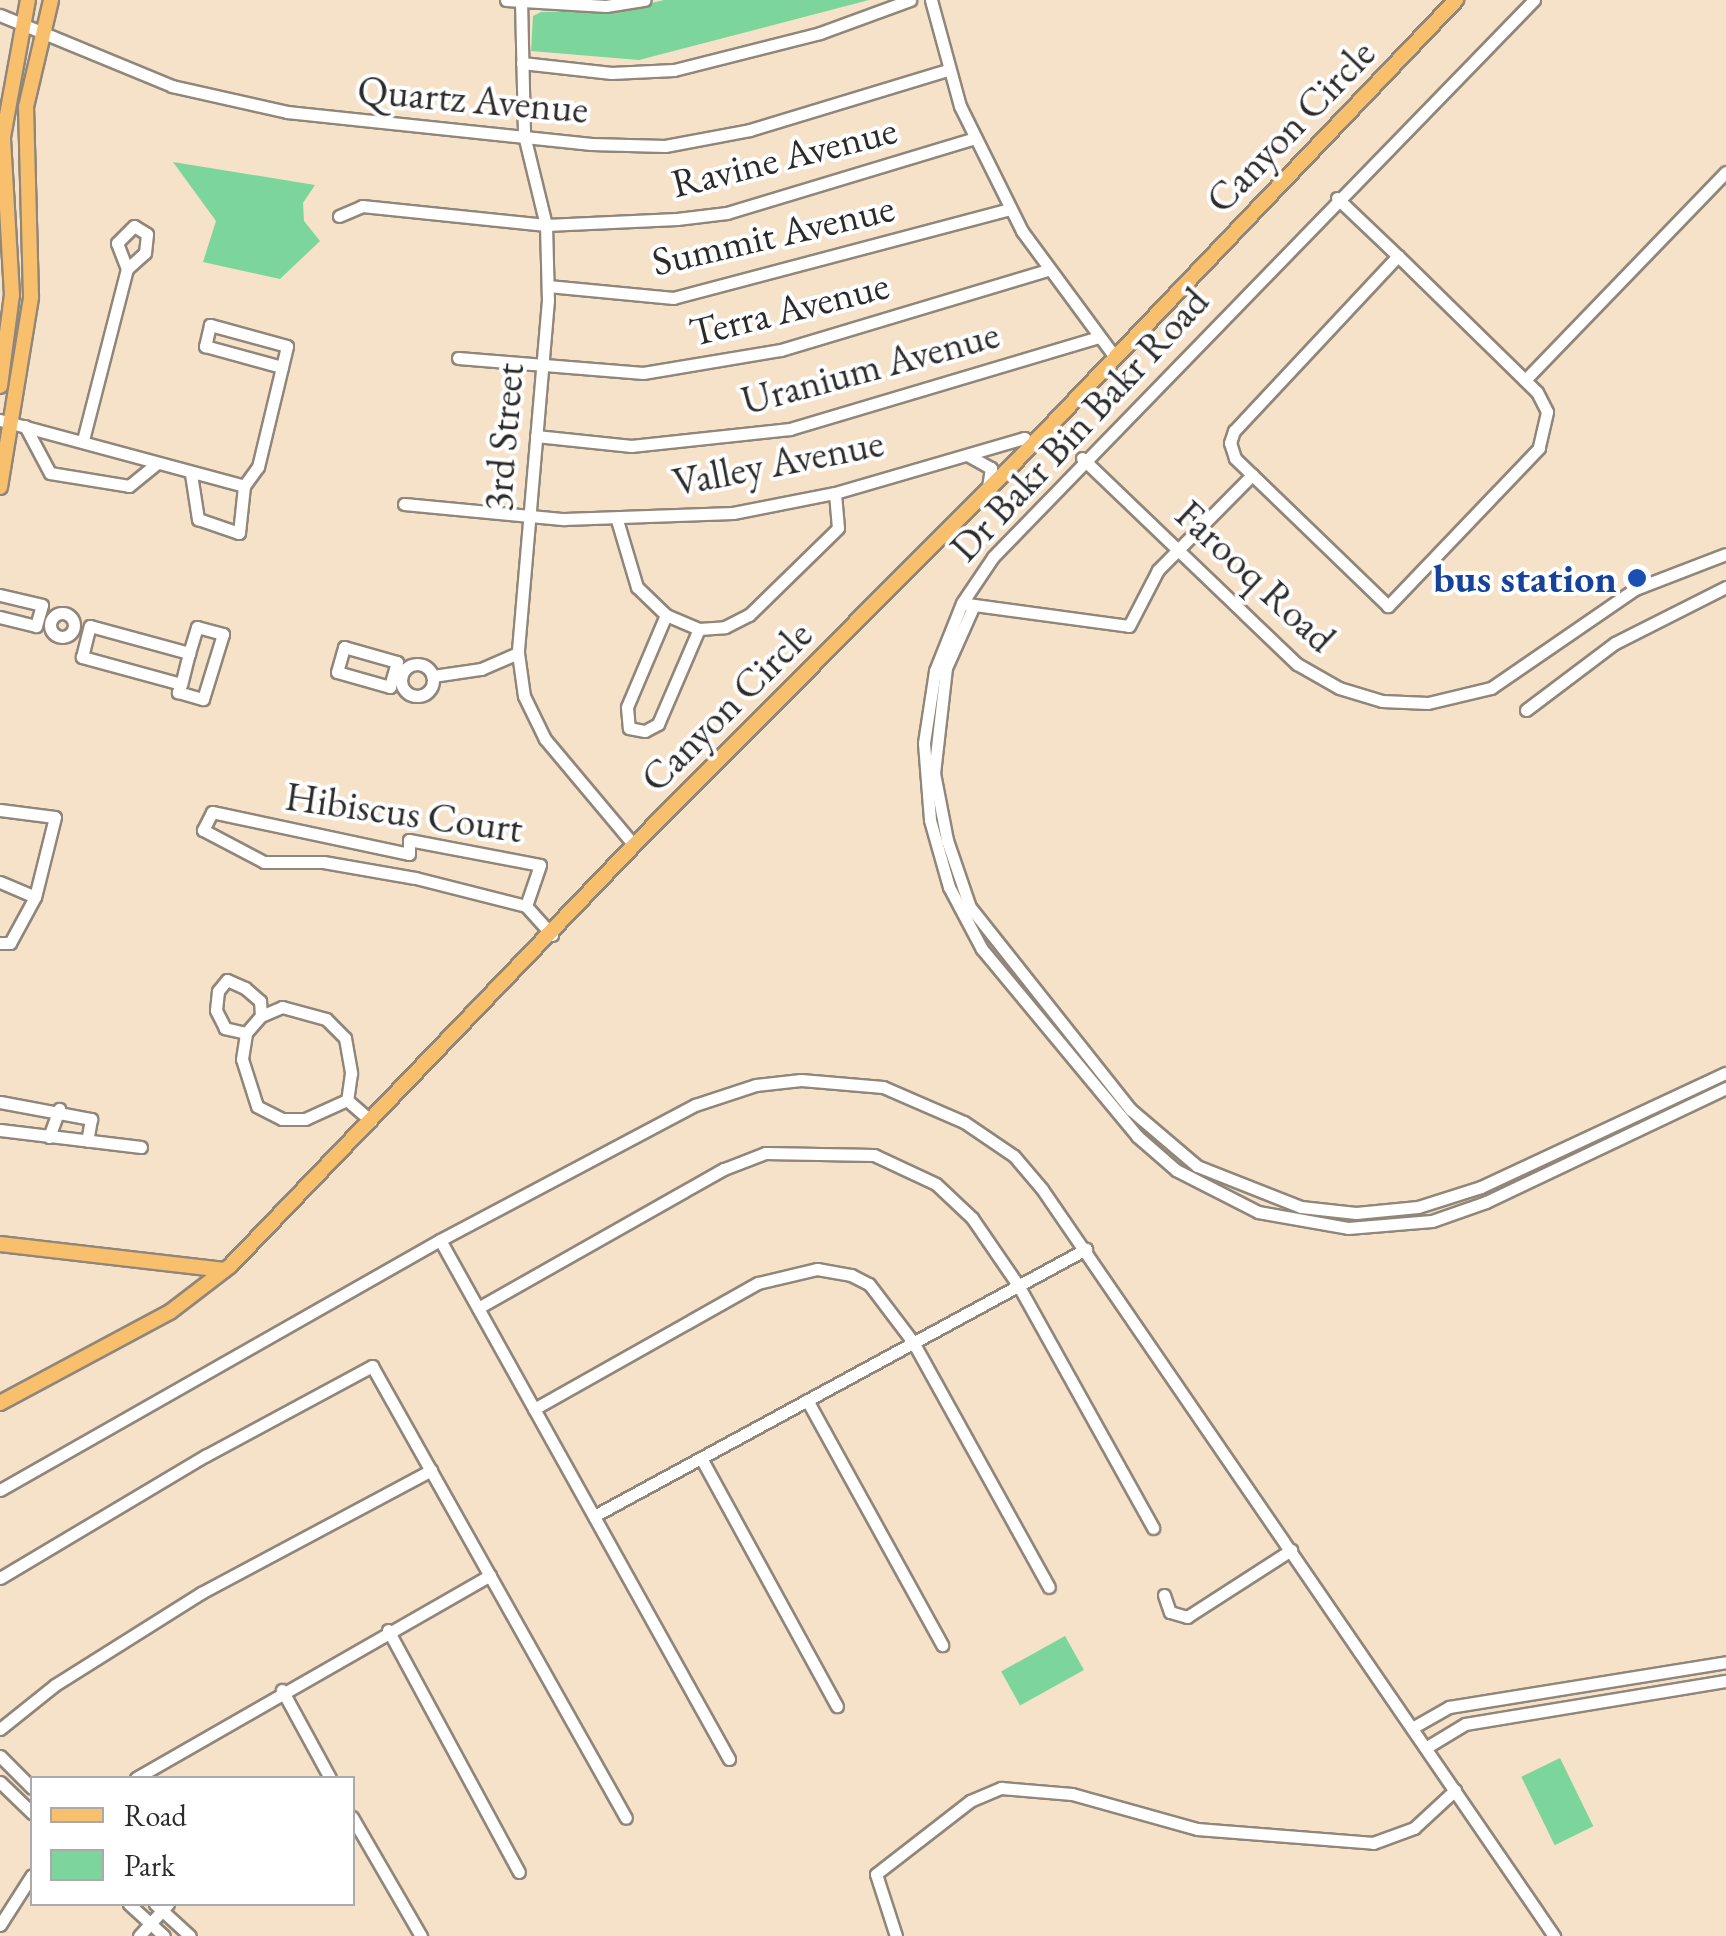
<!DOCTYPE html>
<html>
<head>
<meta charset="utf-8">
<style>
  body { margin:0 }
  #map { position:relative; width:1726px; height:1936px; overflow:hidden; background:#f6e1c9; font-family:"EB Garamond",serif }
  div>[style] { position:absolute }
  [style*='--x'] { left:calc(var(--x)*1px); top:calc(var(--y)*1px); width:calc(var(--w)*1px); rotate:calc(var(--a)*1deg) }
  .green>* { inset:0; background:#7cd69c; transform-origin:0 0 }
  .roads { filter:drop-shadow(2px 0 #90867a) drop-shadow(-2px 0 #90867a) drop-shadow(0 2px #90867a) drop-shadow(0 -2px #90867a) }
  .minor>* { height:11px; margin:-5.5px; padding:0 5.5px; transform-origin:5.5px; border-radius:5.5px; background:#fff }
  .minor>.ring { margin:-5.5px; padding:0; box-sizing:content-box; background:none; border:11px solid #fff; border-radius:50% }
  .major>* { height:14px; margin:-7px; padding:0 7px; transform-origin:7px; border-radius:7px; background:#f8bf6c }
  .dots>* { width:28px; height:28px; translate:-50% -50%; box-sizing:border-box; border:5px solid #fff; border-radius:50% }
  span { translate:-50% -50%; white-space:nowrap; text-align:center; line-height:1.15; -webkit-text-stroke:8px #fff; paint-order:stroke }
  .street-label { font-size:40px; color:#2b2b2b }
  .transit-label { font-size:40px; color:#164399; font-weight:700 }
  .right { translate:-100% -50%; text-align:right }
  .legend { position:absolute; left:30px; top:1776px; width:325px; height:130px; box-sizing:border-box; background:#fff; border:2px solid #aaa; margin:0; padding:12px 18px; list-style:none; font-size:30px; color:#2b2b2b }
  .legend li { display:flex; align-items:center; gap:20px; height:50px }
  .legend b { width:50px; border:2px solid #aaa }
</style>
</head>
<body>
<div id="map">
  <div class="green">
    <div style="clip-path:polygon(664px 0,869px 0,639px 60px,531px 51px,533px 16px,541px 12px,622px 10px)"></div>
    <div style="clip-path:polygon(173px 162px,315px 185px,303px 203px,304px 221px,320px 241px,280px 279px,203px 262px,216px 221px)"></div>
    <div style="left:1065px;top:1636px;width:39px;height:73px;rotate:61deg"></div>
    <div style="left:1560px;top:1758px;width:76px;height:43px;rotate:64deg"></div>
  </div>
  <div class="roads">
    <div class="minor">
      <div style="--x:506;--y:0;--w:100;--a:3.4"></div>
      <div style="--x:606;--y:6;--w:39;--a:-9"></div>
      <div style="--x:521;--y:0;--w:135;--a:88.7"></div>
      <div style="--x:524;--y:135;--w:93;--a:76.3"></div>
      <div style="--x:546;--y:225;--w:75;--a:88.5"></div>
      <div style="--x:548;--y:300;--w:354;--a:94.9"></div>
      <div style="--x:518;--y:653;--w:43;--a:82.1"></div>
      <div style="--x:524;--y:696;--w:48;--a:64"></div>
      <div style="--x:545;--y:739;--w:138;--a:50"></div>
      <div style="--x:931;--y:0;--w:110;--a:74.7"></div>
      <div style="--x:960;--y:106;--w:140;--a:63.6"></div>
      <div style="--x:1022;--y:231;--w:155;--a:53.6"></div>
      <div style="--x:1534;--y:0;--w:776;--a:134.17"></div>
      <div style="--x:993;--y:557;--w:55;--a:124"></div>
      <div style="--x:962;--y:603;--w:73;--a:111.7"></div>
      <div style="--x:935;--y:671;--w:73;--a:98.7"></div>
      <div style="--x:924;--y:743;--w:77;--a:85.5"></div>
      <div style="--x:930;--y:820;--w:70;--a:74.2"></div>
      <div style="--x:949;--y:887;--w:70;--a:62"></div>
      <div style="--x:982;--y:949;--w:243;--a:50.3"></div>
      <div style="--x:1137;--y:1136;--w:52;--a:41.1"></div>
      <div style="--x:1176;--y:1170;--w:92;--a:27.1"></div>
      <div style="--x:1258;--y:1212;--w:91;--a:10.1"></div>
      <div style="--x:1348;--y:1228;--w:84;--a:-4.8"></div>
      <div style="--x:1432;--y:1221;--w:57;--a:-19.4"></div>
      <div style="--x:1486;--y:1202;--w:266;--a:-25.4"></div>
      <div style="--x:0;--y:15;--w:186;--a:22.4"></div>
      <div style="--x:172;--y:86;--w:118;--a:12.7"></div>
      <div style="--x:287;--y:112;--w:306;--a:6"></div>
      <div style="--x:591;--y:144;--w:74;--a:1.5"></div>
      <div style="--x:665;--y:146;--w:86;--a:-10.7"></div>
      <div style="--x:750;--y:130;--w:206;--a:-16.9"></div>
      <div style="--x:522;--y:63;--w:90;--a:6.4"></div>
      <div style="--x:611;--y:73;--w:63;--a:-2.7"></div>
      <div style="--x:674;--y:70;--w:151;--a:-14.2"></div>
      <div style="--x:820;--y:33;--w:96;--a:-20.1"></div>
      <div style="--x:1337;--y:198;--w:84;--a:43.6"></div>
      <div style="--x:1398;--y:256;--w:194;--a:44.4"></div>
      <div style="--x:1537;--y:392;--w:22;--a:63"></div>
      <div style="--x:1547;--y:412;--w:37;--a:103"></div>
      <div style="--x:1539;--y:448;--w:219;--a:133.7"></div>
      <div style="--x:1388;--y:606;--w:213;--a:-136"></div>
      <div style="--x:1235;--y:458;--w:16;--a:-108"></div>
      <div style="--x:1230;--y:443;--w:13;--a:-72"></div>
      <div style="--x:1234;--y:431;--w:240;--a:-46.9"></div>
      <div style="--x:339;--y:216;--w:25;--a:-23"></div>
      <div style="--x:362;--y:206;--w:185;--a:5.9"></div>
      <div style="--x:546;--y:225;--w:131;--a:-2.6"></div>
      <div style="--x:677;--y:219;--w:50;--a:-6.8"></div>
      <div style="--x:727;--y:213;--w:259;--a:-16.8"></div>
      <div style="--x:548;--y:286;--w:126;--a:5.5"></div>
      <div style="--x:673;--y:298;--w:349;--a:-14.8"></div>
      <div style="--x:458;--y:358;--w:186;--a:4.6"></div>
      <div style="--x:643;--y:373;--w:140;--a:-9.5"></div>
      <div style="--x:781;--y:350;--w:278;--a:-16.7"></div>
      <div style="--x:1525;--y:380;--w:289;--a:-46"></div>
      <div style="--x:0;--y:420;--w:253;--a:15.1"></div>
      <div style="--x:244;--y:486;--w:24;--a:-54"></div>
      <div style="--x:258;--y:467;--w:124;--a:-76.5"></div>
      <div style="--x:287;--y:346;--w:80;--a:-164.7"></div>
      <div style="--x:210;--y:325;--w:22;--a:103"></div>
      <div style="--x:205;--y:346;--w:80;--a:15.3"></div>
      <div style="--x:25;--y:426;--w:53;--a:62"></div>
      <div style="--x:50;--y:473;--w:80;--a:9.3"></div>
      <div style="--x:129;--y:486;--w:36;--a:-39"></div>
      <div style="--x:536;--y:436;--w:96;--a:6"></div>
      <div style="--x:631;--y:446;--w:160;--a:-6.1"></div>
      <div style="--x:790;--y:429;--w:322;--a:-16.6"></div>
      <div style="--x:83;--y:440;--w:177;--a:-75.6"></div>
      <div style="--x:127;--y:269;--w:24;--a:-42"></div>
      <div style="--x:145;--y:253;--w:19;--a:-84"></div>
      <div style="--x:147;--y:234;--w:15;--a:-148"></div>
      <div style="--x:134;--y:226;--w:24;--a:135"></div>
      <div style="--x:117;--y:243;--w:28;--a:69"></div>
      <div style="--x:969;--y:456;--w:25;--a:29"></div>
      <div style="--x:991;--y:468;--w:20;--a:99"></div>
      <div style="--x:1082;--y:458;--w:298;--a:43.8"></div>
      <div style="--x:1297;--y:664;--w:48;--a:29.7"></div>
      <div style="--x:1339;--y:688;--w:45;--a:16.8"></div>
      <div style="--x:1382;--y:701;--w:46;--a:2.5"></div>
      <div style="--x:1428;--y:703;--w:65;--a:-13.4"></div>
      <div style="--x:1491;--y:688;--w:175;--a:-34.5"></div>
      <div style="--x:1635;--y:589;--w:97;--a:-21"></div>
      <div style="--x:191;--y:474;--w:46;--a:81.2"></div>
      <div style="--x:198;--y:519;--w:43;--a:18.9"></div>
      <div style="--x:239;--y:533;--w:47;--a:-83.9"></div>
      <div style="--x:404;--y:504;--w:161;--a:5.4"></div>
      <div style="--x:564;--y:519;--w:169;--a:-2"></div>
      <div style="--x:733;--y:513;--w:104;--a:-11.1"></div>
      <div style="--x:835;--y:493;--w:197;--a:-16.2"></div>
      <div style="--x:1024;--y:438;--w:11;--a:41"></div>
      <div style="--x:617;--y:520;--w:70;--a:73.4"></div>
      <div style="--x:637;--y:587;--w:40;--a:44"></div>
      <div style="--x:666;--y:615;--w:36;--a:23"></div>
      <div style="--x:699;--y:629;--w:26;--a:-4"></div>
      <div style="--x:725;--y:627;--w:27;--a:-27"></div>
      <div style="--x:749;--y:615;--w:124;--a:-44.3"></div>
      <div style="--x:838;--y:528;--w:35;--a:-95"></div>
      <div style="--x:0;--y:595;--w:43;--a:13.4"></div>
      <div style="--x:42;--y:605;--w:22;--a:106"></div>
      <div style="--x:36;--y:626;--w:37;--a:-166"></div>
      <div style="--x:967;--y:604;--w:163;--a:7.7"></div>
      <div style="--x:1129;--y:626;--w:63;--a:-62.6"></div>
      <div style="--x:1158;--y:570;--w:134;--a:-45.3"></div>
      <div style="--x:974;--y:605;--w:69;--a:114"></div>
      <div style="--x:946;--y:668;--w:106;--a:96.5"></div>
      <div style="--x:934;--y:773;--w:68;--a:79"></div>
      <div style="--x:947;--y:840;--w:71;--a:71.1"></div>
      <div style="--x:970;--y:907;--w:258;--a:51.6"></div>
      <div style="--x:1130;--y:1109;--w:88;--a:40.4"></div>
      <div style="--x:1197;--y:1166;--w:112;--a:21.5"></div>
      <div style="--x:1301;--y:1207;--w:55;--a:6.2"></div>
      <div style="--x:1356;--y:1213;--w:62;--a:-5.5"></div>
      <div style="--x:1418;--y:1207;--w:66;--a:-17.6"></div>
      <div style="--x:1481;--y:1187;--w:270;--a:-25"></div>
      <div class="ring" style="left:50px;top:613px;width:13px;height:13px"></div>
      <div style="--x:666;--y:615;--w:100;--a:113"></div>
      <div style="--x:627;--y:707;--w:21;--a:85"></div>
      <div style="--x:629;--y:728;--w:16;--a:11"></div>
      <div style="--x:645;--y:731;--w:15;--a:-28"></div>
      <div style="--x:658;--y:724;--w:103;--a:-66.7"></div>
      <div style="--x:90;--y:626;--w:103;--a:15.3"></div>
      <div style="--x:189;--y:653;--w:32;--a:104"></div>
      <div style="--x:181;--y:684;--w:103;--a:-164.7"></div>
      <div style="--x:82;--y:657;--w:32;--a:-76"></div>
      <div style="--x:344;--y:647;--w:55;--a:15.8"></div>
      <div style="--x:397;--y:662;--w:26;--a:106"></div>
      <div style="--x:390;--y:687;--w:55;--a:-164.2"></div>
      <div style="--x:337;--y:672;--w:26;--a:-74"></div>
      <div class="ring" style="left:401px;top:664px;width:21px;height:21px"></div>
      <div style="--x:433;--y:676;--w:49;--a:-8.3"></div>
      <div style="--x:481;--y:669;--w:40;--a:-23.4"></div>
      <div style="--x:181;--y:684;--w:9;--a:111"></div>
      <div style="--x:178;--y:692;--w:26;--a:16"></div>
      <div style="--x:203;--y:699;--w:68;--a:-72.9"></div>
      <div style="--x:223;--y:634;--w:27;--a:-165"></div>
      <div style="--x:197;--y:627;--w:27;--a:107"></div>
      <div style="--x:1526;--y:710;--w:111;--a:-37"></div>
      <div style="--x:1615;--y:643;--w:124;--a:-26.8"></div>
      <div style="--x:0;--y:810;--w:55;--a:7.3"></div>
      <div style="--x:55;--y:817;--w:82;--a:104"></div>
      <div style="--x:35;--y:897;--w:52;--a:118.5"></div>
      <div style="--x:10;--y:943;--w:10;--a:180"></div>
      <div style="--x:0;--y:882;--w:38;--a:23"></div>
      <div style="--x:526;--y:906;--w:114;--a:-165.8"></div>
      <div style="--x:415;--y:878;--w:93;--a:-170.1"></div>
      <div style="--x:323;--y:862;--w:59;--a:180"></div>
      <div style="--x:264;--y:862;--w:69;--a:-152.3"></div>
      <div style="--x:203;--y:830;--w:20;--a:-63"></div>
      <div style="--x:212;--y:812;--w:201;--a:12"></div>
      <div style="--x:409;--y:854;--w:14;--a:-90"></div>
      <div style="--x:409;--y:840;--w:133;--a:10.8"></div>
      <div style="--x:540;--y:865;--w:43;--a:108.9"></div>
      <div style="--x:526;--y:906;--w:39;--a:48"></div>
      <div style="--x:246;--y:1033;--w:22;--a:-167"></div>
      <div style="--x:225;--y:1028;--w:20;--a:-117"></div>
      <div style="--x:216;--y:1010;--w:19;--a:-84"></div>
      <div style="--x:218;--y:991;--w:14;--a:-51"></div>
      <div style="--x:227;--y:980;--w:20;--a:24"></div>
      <div style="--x:245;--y:988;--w:20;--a:41"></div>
      <div style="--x:260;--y:1001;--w:15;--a:86"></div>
      <div style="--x:347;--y:1100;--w:46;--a:155.7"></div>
      <div style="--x:305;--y:1119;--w:23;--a:180"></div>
      <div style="--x:282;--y:1119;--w:28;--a:-153"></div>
      <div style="--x:257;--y:1106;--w:49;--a:-107.7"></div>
      <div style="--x:242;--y:1059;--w:26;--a:-81"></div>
      <div style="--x:246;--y:1033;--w:23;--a:-49"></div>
      <div style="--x:261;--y:1016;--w:23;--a:-23"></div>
      <div style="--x:282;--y:1007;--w:46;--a:15.3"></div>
      <div style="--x:326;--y:1019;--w:27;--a:45"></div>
      <div style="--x:345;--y:1038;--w:36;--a:80"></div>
      <div style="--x:351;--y:1073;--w:27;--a:98"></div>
      <div style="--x:347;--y:1100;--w:32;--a:41"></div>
      <div style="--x:0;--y:1102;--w:93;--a:10.6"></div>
      <div style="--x:91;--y:1119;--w:22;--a:100"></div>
      <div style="--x:0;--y:1130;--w:142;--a:6.9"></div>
      <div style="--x:49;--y:1137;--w:30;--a:-70"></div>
      <div style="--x:440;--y:1240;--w:594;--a:60.89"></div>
      <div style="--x:478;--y:1308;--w:283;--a:-29.5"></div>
      <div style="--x:724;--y:1169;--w:44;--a:-21.3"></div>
      <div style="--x:765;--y:1153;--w:109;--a:1.1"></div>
      <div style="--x:874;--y:1155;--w:68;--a:25.1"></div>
      <div style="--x:936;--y:1184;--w:50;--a:43.4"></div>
      <div style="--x:972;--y:1218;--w:81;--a:55.5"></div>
      <div style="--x:1018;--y:1285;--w:278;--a:60.9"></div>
      <div style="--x:807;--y:1400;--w:280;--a:61.1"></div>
      <div style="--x:534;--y:1409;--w:257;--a:-29.4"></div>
      <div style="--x:758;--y:1283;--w:61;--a:-13.3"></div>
      <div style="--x:817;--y:1269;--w:35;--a:10"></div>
      <div style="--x:851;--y:1275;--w:20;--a:27"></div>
      <div style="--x:869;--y:1284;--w:73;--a:52.8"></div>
      <div style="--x:913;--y:1342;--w:280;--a:61"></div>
      <div style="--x:701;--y:1458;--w:283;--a:61.3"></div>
      <div style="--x:0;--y:1490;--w:506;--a:-29.6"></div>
      <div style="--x:440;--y:1240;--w:289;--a:-27.9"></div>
      <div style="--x:695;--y:1105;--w:64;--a:-18.2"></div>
      <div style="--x:756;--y:1085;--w:45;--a:-6.3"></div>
      <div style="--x:801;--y:1080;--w:82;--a:4.9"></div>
      <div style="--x:883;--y:1087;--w:88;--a:23.4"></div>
      <div style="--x:964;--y:1122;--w:60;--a:34.2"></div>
      <div style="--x:1014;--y:1156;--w:43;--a:49.7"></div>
      <div style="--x:1042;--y:1189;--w:906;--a:55.57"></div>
      <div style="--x:594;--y:1516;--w:560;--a:-28.49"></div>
      <div style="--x:0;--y:1578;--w:239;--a:-30.8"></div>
      <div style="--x:205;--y:1456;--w:190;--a:-28.3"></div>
      <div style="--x:372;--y:1366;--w:518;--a:60.67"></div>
      <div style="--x:1164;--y:1595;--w:18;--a:71"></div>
      <div style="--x:1170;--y:1612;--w:18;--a:16"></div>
      <div style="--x:1187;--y:1617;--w:124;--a:-32.8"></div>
      <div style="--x:388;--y:1630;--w:275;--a:61.6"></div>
      <div style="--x:282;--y:1690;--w:100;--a:61.4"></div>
      <div style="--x:1412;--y:1728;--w:43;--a:-29.6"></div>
      <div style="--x:1449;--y:1707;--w:281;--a:-9.2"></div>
      <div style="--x:0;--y:1729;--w:70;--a:-38.7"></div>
      <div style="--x:55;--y:1685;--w:173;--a:-32.2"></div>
      <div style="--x:201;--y:1593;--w:261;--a:-28.1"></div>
      <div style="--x:1427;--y:1747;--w:44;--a:-31.2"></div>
      <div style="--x:1465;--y:1724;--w:265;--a:-9.4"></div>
      <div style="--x:0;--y:1756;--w:45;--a:45"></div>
      <div style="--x:136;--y:1778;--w:408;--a:-29.8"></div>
      <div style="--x:0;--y:1782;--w:45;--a:44.1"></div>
      <div style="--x:352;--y:1817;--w:138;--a:59.9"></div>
      <div style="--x:129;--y:1904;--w:47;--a:42.4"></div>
      <div style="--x:155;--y:1904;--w:47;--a:42.4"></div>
      <div style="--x:0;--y:1925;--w:59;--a:-57.4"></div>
      <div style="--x:139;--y:1936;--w:43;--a:-47.8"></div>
      <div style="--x:896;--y:1936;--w:65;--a:-107.9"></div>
      <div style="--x:876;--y:1874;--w:119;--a:-37.8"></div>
      <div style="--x:970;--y:1801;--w:34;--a:-23"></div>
      <div style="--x:1001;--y:1788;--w:71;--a:4.8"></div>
      <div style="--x:1072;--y:1794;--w:130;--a:15.6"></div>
      <div style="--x:1197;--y:1829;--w:177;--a:4.5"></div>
      <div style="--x:1373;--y:1843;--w:44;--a:-20.1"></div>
      <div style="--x:1414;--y:1828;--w:56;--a:-42.8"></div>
    </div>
    <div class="major">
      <div style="--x:0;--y:386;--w:92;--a:-82.5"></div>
      <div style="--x:12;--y:295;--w:158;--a:-93.3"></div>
      <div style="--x:3;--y:137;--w:139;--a:-79.7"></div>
      <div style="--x:0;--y:487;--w:193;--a:-80.7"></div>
      <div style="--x:31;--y:297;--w:190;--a:-91.5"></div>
      <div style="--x:26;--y:107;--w:110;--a:-76.8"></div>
      <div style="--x:0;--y:1244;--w:226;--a:6.6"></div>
      <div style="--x:0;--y:1403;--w:193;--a:-28.2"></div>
      <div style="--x:170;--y:1312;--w:76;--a:-37.5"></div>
      <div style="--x:230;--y:1266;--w:583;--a:-46.18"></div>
      <div style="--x:634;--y:845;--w:564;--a:-45.14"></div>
      <div style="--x:1032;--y:445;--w:615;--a:-46.38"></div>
    </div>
  </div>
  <div class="dots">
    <div style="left:1637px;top:578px;background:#1a4fb4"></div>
  </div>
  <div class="street-label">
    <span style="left:473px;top:99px;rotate:5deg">Quartz Avenue</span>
    <span style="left:1290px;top:126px;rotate:-46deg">Canyon Circle</span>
    <span style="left:784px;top:156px;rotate:-14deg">Ravine Avenue</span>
    <span style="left:773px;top:234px;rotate:-13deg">Summit Avenue</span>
    <span style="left:789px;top:308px;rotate:-14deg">Terra Avenue</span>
    <span style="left:870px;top:367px;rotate:-15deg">Uranium Avenue</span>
    <span style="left:1079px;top:424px;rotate:-47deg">Dr Bakr Bin Bakr Road</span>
    <span style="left:503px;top:437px;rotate:-85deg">3rd Street</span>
    <span style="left:778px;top:462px;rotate:-11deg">Valley Avenue</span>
    <span style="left:1256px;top:576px;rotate:43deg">Farooq Road</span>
    <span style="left:726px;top:706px;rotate:-45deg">Canyon Circle</span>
    <span style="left:404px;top:812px;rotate:8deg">Hibiscus Court</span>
  </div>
  <div class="transit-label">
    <span class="right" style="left:1617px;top:578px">bus station</span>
  </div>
  <ul class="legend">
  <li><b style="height:12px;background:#f8bf6c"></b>Road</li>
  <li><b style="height:28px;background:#7cd69c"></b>Park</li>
  </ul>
</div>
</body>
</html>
